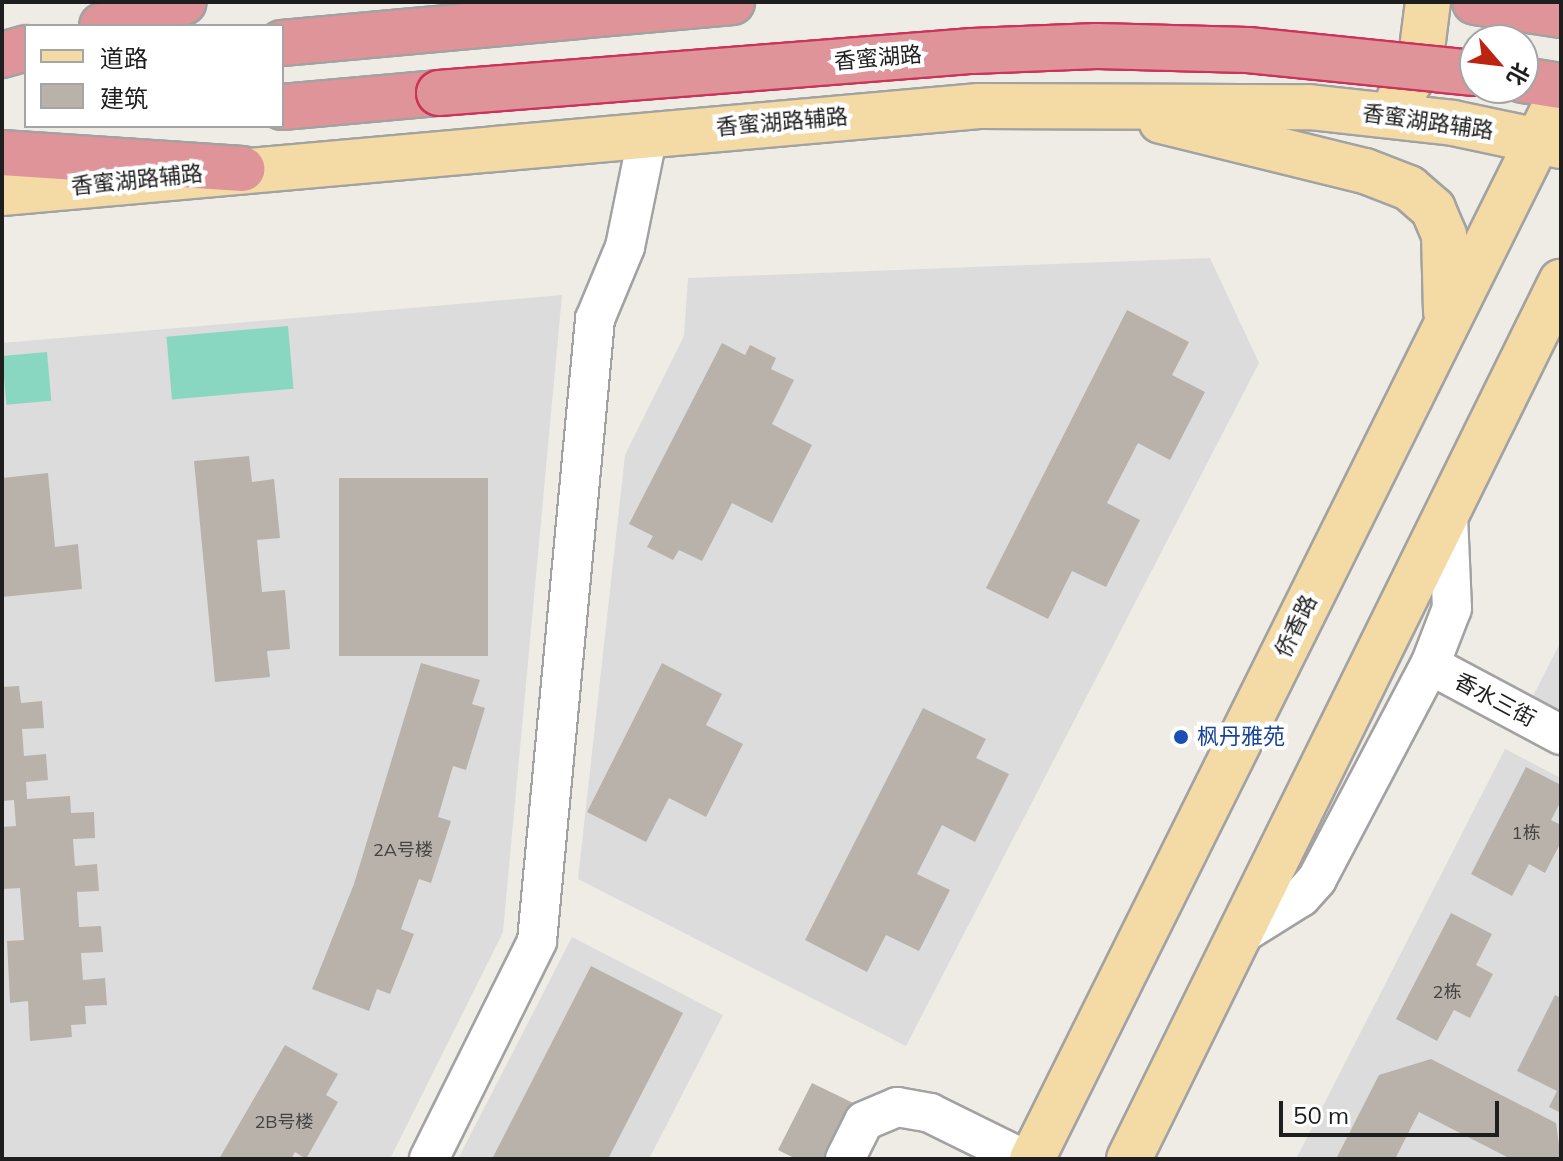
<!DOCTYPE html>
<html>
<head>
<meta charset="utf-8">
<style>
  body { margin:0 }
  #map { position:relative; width:1563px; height:1161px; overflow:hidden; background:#eeece5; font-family:Mulish,"Noto Sans SC",sans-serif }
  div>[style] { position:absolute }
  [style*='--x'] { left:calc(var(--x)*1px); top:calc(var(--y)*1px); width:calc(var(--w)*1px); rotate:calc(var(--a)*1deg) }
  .residential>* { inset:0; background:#dcdcdc }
  .pitch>* { inset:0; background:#8ad7c1; transform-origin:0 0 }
  .building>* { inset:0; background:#b8b2ab; transform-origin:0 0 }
  .roads { filter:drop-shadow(2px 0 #a2a2a2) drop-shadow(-2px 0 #a2a2a2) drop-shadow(0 2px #a2a2a2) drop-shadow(0 -2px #a2a2a2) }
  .minor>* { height:38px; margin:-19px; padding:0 19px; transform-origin:19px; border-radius:19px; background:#fff }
  .major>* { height:44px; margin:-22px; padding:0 22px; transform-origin:22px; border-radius:22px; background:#f4daa5 }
  .highway>* { height:44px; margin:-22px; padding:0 22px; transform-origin:22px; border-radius:22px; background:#df949a }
  .bridges { filter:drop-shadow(2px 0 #cc3358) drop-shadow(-2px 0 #cc3358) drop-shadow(0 2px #cc3358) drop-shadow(0 -2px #cc3358) }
  .highway-bridge>* { height:44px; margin:-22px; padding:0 22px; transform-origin:22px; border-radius:22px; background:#df949a }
  .dots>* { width:22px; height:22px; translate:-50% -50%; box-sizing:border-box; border:4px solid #fff; border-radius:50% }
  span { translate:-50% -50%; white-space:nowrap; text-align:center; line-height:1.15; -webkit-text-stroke:8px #fff; paint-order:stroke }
  .number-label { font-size:18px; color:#444341 }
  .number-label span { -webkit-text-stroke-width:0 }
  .street-label { font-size:22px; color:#1e1e1e }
  .transit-label { font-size:22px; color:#164399 }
  .left { translate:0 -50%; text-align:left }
  .frame { position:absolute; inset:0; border:4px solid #1e1e1e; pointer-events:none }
  .legend { position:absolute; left:24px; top:24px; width:260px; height:104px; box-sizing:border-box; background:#fff; border:2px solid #a5a5a5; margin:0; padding:10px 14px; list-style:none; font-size:24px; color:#1e1e1e }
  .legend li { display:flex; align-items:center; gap:16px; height:40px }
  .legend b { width:40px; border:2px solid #a5a5a5 }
  .north { position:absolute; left:1459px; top:24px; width:80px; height:80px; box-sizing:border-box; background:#fff; border:2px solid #a5a5a5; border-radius:50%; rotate:118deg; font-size:22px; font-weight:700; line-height:32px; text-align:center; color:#1e1e1e }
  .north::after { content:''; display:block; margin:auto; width:28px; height:36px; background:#bc2311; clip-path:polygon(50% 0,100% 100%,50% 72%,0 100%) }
  .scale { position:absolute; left:1279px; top:1101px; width:220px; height:36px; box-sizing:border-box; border:4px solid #1e1e1e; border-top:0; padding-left:10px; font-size:24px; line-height:28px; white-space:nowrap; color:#1e1e1e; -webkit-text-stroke:6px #fff; paint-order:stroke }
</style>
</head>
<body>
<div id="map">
  <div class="residential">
    <div style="clip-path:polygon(1210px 258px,1259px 363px,906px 1046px,578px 879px,625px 455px,684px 336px,688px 278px)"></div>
    <div style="clip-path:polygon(562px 295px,503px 932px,390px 1159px,2px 1159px,2px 343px)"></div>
    <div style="clip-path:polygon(1561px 641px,1561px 710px,1533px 696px)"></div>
    <div style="clip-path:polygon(1505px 749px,1561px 778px,1561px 1159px,1296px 1159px)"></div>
    <div style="clip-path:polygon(572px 937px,723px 1015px,649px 1159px,458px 1159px)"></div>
  </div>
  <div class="pitch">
    <div style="left:288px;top:326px;width:63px;height:122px;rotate:85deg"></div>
    <div style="left:47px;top:352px;width:49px;height:45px;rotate:85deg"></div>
  </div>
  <div class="building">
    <div style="clip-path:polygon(1127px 310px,1189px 342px,1172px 375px,1205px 392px,1170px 460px,1138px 443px,1107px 503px,1140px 520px,1106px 587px,1072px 571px,1048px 619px,986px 588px)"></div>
    <div style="clip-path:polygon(722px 343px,745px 355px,750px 345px,776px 358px,771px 369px,794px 380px,772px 424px,812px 445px,772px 523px,732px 503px,702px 561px,679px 550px,673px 560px,647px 547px,653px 536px,629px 524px)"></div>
    <div style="clip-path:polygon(249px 456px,252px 482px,274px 479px,280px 538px,257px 540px,262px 592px,285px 590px,290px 649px,267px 651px,270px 677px,215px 682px,194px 461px)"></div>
    <div style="clip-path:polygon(48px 473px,55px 547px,78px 544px,82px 589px,2px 597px,2px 478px)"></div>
    <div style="left:488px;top:478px;width:178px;height:149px;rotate:90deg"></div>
    <div style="clip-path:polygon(421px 663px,480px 680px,472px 704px,485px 708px,466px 770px,453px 766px,438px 817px,451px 821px,431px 883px,419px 879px,401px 929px,414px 934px,390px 994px,377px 989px,369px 1011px,312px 989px,354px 884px)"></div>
    <div style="clip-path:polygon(662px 663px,722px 694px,706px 725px,743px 744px,706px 817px,669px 798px,646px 842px,587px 812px)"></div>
    <div style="clip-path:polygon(19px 686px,21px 703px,42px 701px,44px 728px,22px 729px,24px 756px,46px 754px,48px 780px,26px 782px,27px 799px,70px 796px,71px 813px,94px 812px,95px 838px,73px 839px,75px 866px,97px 864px,99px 891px,77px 892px,79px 927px,101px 926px,103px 952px,81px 953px,83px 980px,105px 978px,107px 1005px,85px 1006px,86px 1024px,71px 1025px,72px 1037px,30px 1041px,28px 1001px,10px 1003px,7px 941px,24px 940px,20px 888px,3px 889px,2px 827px,16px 826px,14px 800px,2px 801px,2px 687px)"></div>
    <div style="clip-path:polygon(923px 708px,986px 739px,976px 758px,1009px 774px,975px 842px,942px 825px,917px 874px,950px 890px,919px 951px,886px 935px,867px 972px,805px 940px)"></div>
    <div style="clip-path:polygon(1526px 767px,1561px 785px,1561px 801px,1551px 820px,1561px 825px,1561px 842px,1545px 873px,1529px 864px,1512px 896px,1471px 874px)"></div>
    <div style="clip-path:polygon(1451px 913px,1492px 934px,1476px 965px,1493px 974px,1470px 1018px,1454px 1010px,1437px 1041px,1396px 1019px)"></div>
    <div style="clip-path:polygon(591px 966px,683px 1013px,608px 1159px,492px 1159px)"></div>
    <div style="clip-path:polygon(1555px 995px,1561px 998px,1561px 1113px,1549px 1107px,1557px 1091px,1517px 1071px)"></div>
    <div style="clip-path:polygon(285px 1045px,338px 1074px,326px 1095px,338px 1102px,306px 1159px,295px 1152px,291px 1159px,219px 1159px)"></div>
    <div style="clip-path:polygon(1431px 1059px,1556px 1123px,1561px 1159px,1511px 1159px,1419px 1112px,1395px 1159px,1336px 1159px,1379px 1075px)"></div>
    <div style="clip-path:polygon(812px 1083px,880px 1116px,859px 1159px,796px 1159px,778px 1150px)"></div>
  </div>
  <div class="roads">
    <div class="minor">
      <div style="--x:1430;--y:665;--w:149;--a:28.1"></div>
      <div style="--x:1240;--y:935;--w:72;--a:-31.9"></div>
      <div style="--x:1301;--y:897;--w:24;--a:-48"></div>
      <div style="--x:1317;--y:879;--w:242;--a:-62.2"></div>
      <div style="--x:1430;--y:665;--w:61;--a:-68.9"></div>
      <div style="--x:1452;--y:608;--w:93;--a:-92.5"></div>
      <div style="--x:429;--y:1159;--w:243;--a:-63.6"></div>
      <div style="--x:537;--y:941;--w:625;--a:-84.67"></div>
      <div style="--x:595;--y:319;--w:78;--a:-67.4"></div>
      <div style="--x:625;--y:247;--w:115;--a:-78.5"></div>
      <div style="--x:845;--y:1159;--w:42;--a:-63.4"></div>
      <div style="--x:864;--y:1121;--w:36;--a:-23"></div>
      <div style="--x:897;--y:1107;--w:34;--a:10"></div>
      <div style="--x:930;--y:1113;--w:104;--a:26.3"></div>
    </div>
    <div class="major">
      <div style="--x:1399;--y:99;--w:40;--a:-58"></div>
      <div style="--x:1420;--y:65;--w:64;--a:-82.8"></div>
      <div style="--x:1161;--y:121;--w:210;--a:13.8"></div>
      <div style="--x:1365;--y:171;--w:47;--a:21.1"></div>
      <div style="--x:1409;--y:188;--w:32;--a:41"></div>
      <div style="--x:1433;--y:209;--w:28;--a:67"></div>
      <div style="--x:1444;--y:235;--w:77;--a:88.5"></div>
      <div style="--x:2;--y:193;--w:981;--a:-5.09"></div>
      <div style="--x:979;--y:106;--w:330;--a:0.2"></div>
      <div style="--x:1309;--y:107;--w:145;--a:6.3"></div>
      <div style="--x:1453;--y:123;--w:110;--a:12"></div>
      <div style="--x:1032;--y:1159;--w:1189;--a:-63.59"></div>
      <div style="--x:1129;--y:1159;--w:978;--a:-63.78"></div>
    </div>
    <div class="highway">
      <div style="--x:1475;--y:2;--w:87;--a:8.6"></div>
      <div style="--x:102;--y:26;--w:85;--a:-16.3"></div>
      <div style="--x:282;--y:43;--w:452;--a:-5.2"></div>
      <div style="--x:2;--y:55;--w:25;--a:-16"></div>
      <div style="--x:1523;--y:80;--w:38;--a:9"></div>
      <div style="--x:282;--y:107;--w:158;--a:-5.1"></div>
      <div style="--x:2;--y:153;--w:241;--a:3.8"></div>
    </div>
  </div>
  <div class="bridges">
    <div class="highway-bridge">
      <div style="--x:439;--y:93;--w:535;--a:-4.51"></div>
      <div style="--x:972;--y:51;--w:125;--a:-2.3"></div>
      <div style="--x:1097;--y:46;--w:151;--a:1.5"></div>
      <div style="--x:1248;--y:50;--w:228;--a:5.8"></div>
    </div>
  </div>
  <div class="dots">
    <div style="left:1181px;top:737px;background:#1a4fb4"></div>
  </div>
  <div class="number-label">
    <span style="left:1526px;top:833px">1栋</span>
    <span style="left:403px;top:850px">2A号楼</span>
    <span style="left:1447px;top:992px">2栋</span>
    <span style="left:284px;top:1122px">2B号楼</span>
  </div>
  <div class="street-label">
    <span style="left:878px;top:58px;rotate:-5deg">香蜜湖路</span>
    <span style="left:782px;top:122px;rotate:-5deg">香蜜湖路辅路</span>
    <span style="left:1428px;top:122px;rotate:8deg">香蜜湖路辅路</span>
    <span style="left:137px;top:180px;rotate:-6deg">香蜜湖路辅路</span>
    <span style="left:1296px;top:626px;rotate:-64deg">侨香路</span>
    <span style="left:1495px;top:700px;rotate:28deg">香水三街</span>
  </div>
  <div class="transit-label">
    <span class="left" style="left:1197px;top:737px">枫丹雅苑</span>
  </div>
  <div class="frame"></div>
  <ul class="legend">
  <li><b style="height:10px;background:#f4daa5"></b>道路</li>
  <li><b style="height:22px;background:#b8b2ab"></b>建筑</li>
  </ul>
  <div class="north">北</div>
  <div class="scale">50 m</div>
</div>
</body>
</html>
